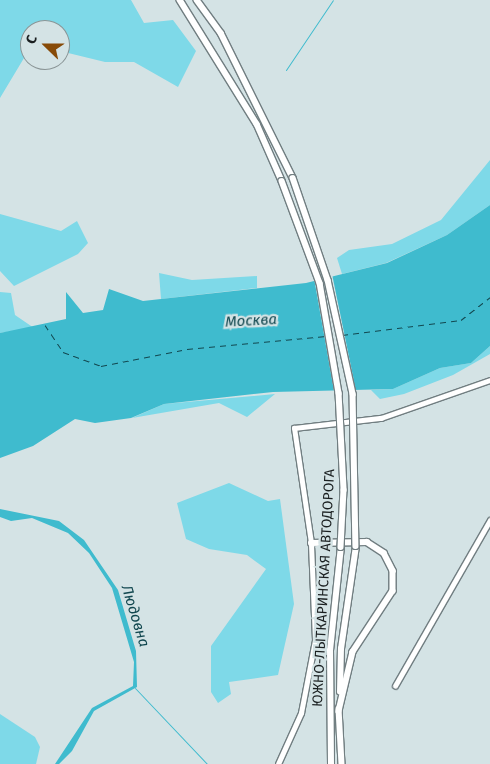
<!DOCTYPE html>
<html>
<head>
<meta charset="utf-8">
<style>
  body { margin:0 }
  #map { position:relative; width:490px; height:764px; overflow:hidden; background:#d4e3e5; font-family:"Fira Sans",sans-serif }
  div>[style] { position:absolute }
  [style*='--x'] { left:calc(var(--x)*1px); top:calc(var(--y)*1px); width:calc(var(--w)*1px); rotate:calc(var(--a)*1deg) }
  .green>* { inset:0; background:#7ed9e8 }
  .water>* { inset:0; background:#3fbbce }
  .pier>* { inset:0; background:#d4e3e5 }
  .stream>* { height:1px; margin:-0.5px; padding:0 0.5px; transform-origin:0.5px; border-radius:0.5px; background:#3fbbce }
  .ferry>* { height:1px; margin-top:-0.5px; transform-origin:0; background:repeating-linear-gradient(90deg,#11474f 0 6px,transparent 0 11px) }
  .roads { filter:drop-shadow(1px 0 #717e81) drop-shadow(-1px 0 #717e81) drop-shadow(0 1px #717e81) drop-shadow(0 -1px #717e81) }
  .street>* { height:4.5px; margin:-2.25px; padding:0 2.25px; transform-origin:2.25px; border-radius:2.25px; background:#fff }
  .secondary>* { height:5.5px; margin:-2.75px; padding:0 2.75px; transform-origin:2.75px; border-radius:2.75px; background:#fff }
  .bridges { filter:drop-shadow(1px 0 #717e81) drop-shadow(-1px 0 #717e81) drop-shadow(0 1px #717e81) drop-shadow(0 -1px #717e81) }
  .secondary-bridge>* { height:5.5px; margin:-2.75px; padding:0 2.75px; transform-origin:2.75px; border-radius:2.75px; background:#fff }
  span { translate:-50% -50%; white-space:nowrap; text-align:center; line-height:1.15; -webkit-text-stroke:4.5px #d4e3e5; paint-order:stroke }
  .street-label { font-size:14px; color:#1a1f20 }
  .water-label { font-size:15px; color:#11474f; font-style:italic }
  .north { position:absolute; left:20px; top:20px; width:50px; height:50px; box-sizing:border-box; background:#d4e3e5; border:1px solid #8a9596; border-radius:50%; rotate:292deg; font-size:14px; font-weight:700; line-height:20px; text-align:center; color:#1a1f20 }
  .north::after { content:''; display:block; margin:auto; width:18px; height:22px; background:#874b08; clip-path:polygon(50% 0,100% 100%,50% 72%,0 100%) }
</style>
</head>
<body>
<div id="map">
  <div class="green">
    <div style="clip-path:polygon(0 0,131px 0,144px 23px,173px 20px,196px 51px,178px 87px,134px 62px,105px 62px,60px 51px,60px 30px,30px 30px,30px 48px,0 98px)"></div>
    <div style="clip-path:polygon(490px 160px,490px 205px,447px 235px,386px 263px,342px 274px,337px 258px,349px 250px,392px 244px,441px 220px)"></div>
    <div style="clip-path:polygon(0 214px,61px 231px,77px 221px,88px 243px,78px 254px,14px 286px,0 271px)"></div>
    <div style="clip-path:polygon(159px 273px,192px 280px,257px 276px,257px 288px,161px 299px)"></div>
    <div style="clip-path:polygon(0 292px,11px 293px,15px 315px,34px 328px,0 333px)"></div>
    <div style="clip-path:polygon(490px 346px,490px 354px,453px 375px,404px 394px,380px 399px,371px 390px,393px 389px,440px 368px,471px 363px)"></div>
    <div style="clip-path:polygon(275px 394px,247px 417px,219px 403px,132px 418px,164px 404px)"></div>
    <div style="clip-path:polygon(229px 483px,268px 501px,280px 499px,294px 604px,278px 675px,229px 682px,231px 694px,218px 703px,211px 692px,211px 646px,266px 569px,247px 555px,209px 549px,186px 539px,177px 503px)"></div>
    <div style="clip-path:polygon(0 714px,35px 737px,40px 747px,36px 764px,0 764px)"></div>
  </div>
  <div class="water">
    <div style="clip-path:polygon(490px 205px,490px 346px,471px 363px,440px 368px,393px 389px,273px 392px,164px 404px,131px 418px,95px 423px,75px 419px,33px 446px,0 458px,0 333px,66px 319px,66px 292px,83px 313px,103px 310px,109px 289px,143px 301px,306px 283px,387px 263px,447px 235px)"></div>
    <div style="clip-path:polygon(0 509px,59px 521px,84px 540px,118px 590px,136px 651px,137px 687px,94px 711px,72px 751px,59px 764px,55px 764px,92px 708px,133px 686px,134px 662px,112px 588px,89px 553px,68px 533px,32px 518px,11px 521px,0 517px)"></div>
  </div>
  <div class="pier">
    <div style="clip-path:polygon(332px 274px,354px 381px,355px 392px,334px 391px,314px 278px)"></div>
  </div>
  <div class="stream">
    <div style="--x:286;--y:70;--w:84;--a:-56.1"></div>
    <div style="--x:135;--y:688;--w:105;--a:46.5"></div>
  </div>
  <div class="ferry">
    <div style="--x:45;--y:325;--w:32;--a:56"></div>
    <div style="--x:63;--y:352;--w:40;--a:20.2"></div>
    <div style="--x:101;--y:366;--w:88;--a:-11.2"></div>
    <div style="--x:187;--y:349;--w:140;--a:-5.3"></div>
    <div style="--x:342;--y:335;--w:120;--a:-7.2"></div>
    <div style="--x:461;--y:320;--w:37;--a:-38"></div>
  </div>
  <div class="roads">
    <div class="street">
      <div style="--x:395;--y:686;--w:191;--a:-60.2"></div>
      <div style="--x:278;--y:764;--w:56;--a:-65.7"></div>
      <div style="--x:301;--y:713;--w:74;--a:-79.1"></div>
      <div style="--x:315;--y:640;--w:97;--a:-92.4"></div>
      <div style="--x:311;--y:543;--w:116;--a:-98.4"></div>
      <div style="--x:294;--y:428;--w:88;--a:-6.6"></div>
      <div style="--x:381;--y:418;--w:115;--a:-19.2"></div>
    </div>
    <div class="secondary">
      <div style="--x:180;--y:0;--w:146;--a:58.2"></div>
      <div style="--x:257;--y:124;--w:62;--a:66.3"></div>
      <div style="--x:197;--y:0;--w:41;--a:54"></div>
      <div style="--x:221;--y:33;--w:162;--a:63.6"></div>
      <div style="--x:311;--y:543;--w:56;--a:-1"></div>
      <div style="--x:367;--y:542;--w:20;--a:33"></div>
      <div style="--x:384;--y:553;--w:20;--a:63"></div>
      <div style="--x:393;--y:571;--w:20;--a:90"></div>
      <div style="--x:393;--y:591;--w:73;--a:123.3"></div>
      <div style="--x:353;--y:652;--w:61;--a:103.3"></div>
      <div style="--x:340;--y:692;--w:43;--a:-88.7"></div>
      <div style="--x:341;--y:649;--w:104;--a:-81.7"></div>
      <div style="--x:339;--y:709;--w:55;--a:86.9"></div>
      <div style="--x:331;--y:764;--w:113;--a:-90.5"></div>
      <div style="--x:330;--y:651;--w:105;--a:-84"></div>
    </div>
  </div>
  <div class="bridges">
    <div class="secondary-bridge">
      <div style="--x:293;--y:178;--w:108;--a:71.1"></div>
      <div style="--x:328;--y:280;--w:117;--a:77.6"></div>
      <div style="--x:353;--y:394;--w:152;--a:88.9"></div>
      <div style="--x:282;--y:181;--w:109;--a:69.6"></div>
      <div style="--x:320;--y:283;--w:112;--a:80.2"></div>
      <div style="--x:339;--y:393;--w:97;--a:87"></div>
      <div style="--x:344;--y:490;--w:57;--a:93"></div>
    </div>
  </div>
  <div class="street-label">
    <span style="left:324px;top:588px;rotate:-87deg">ЮЖНО-ЛЫТКАРИНСКАЯ АВТОДОРОГА</span>
  </div>
  <div class="water-label">
    <span style="left:251px;top:321px;rotate:-3deg">Москва</span>
    <span style="left:135px;top:616px;rotate:73deg">Людовна</span>
  </div>
  <div class="north">С</div>
</div>
</body>
</html>
